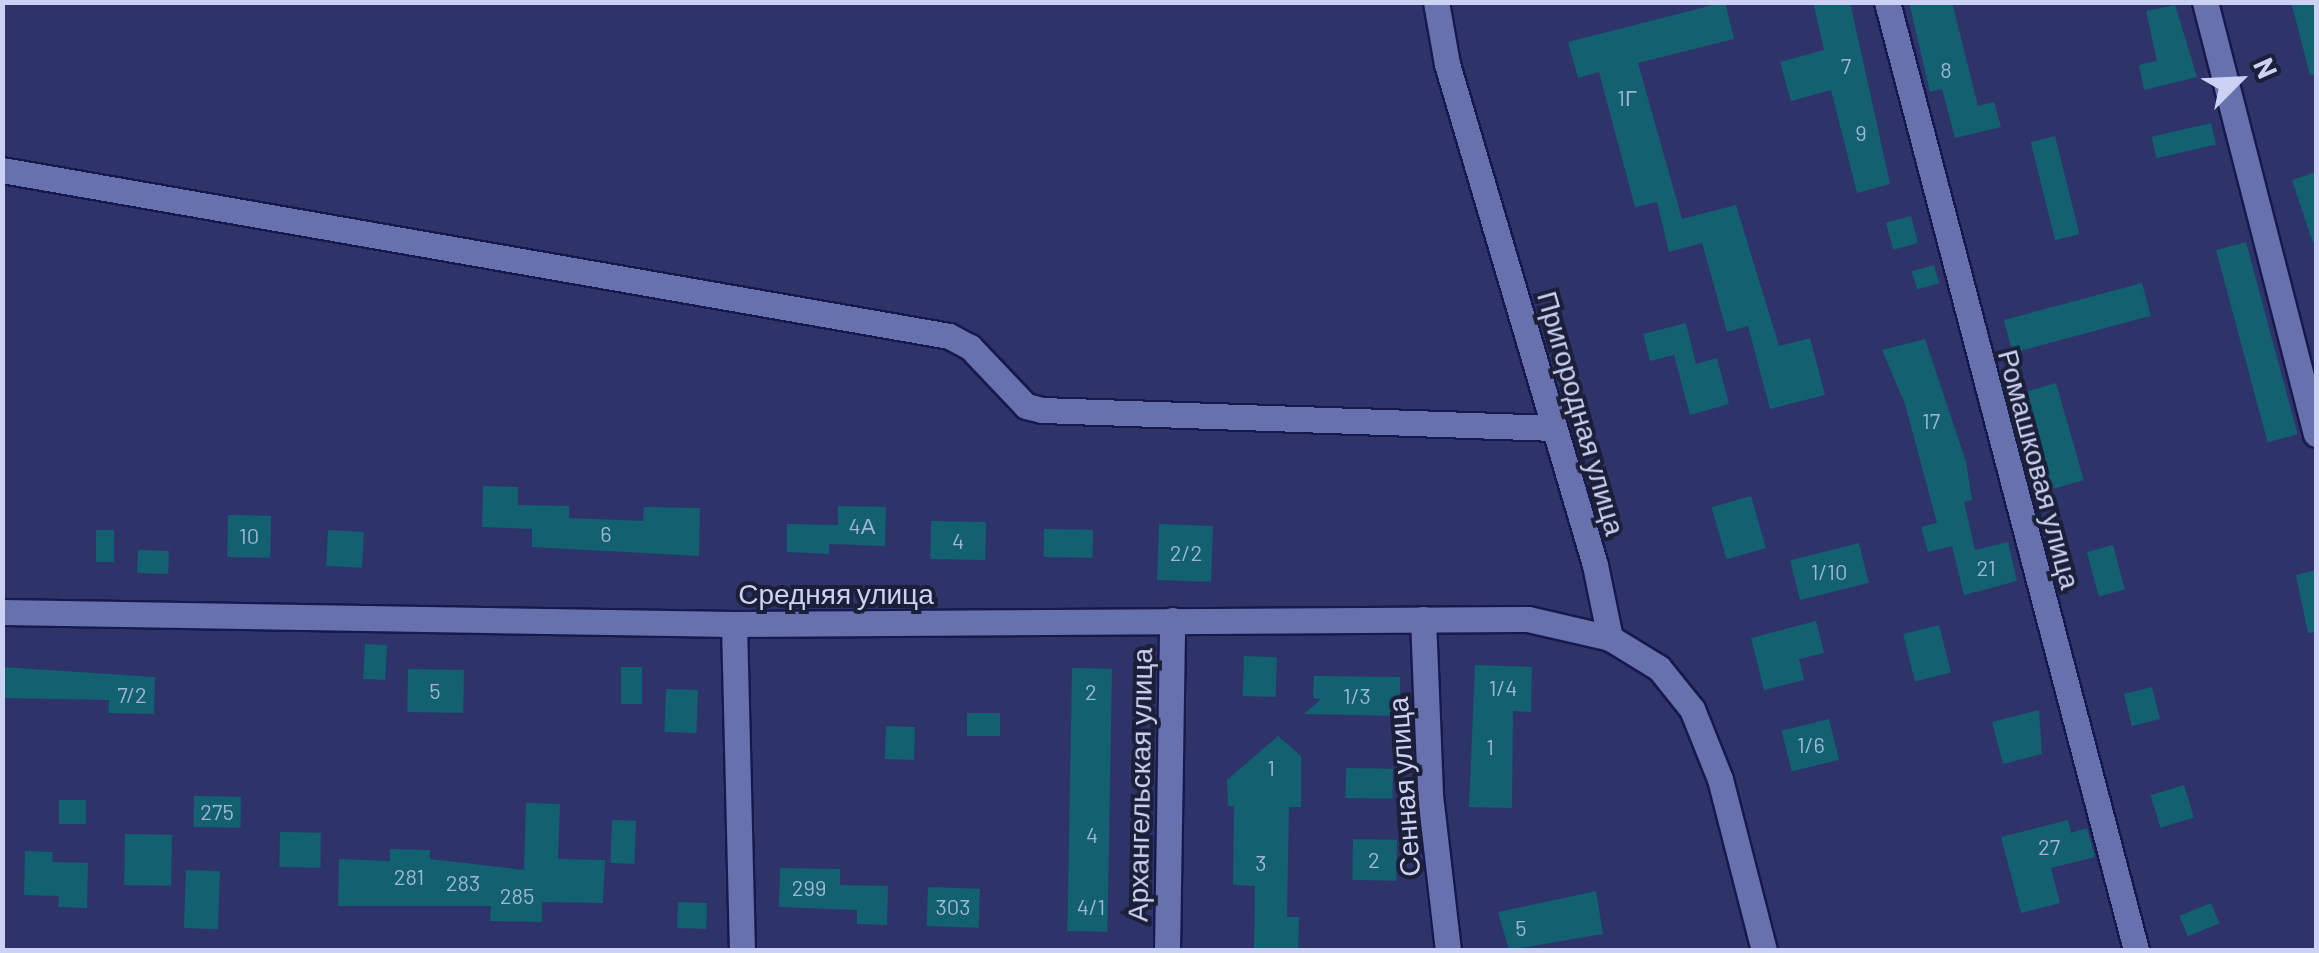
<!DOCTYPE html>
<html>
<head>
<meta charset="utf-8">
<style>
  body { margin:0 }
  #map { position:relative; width:2319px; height:953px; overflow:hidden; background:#2e346a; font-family:Barlow,sans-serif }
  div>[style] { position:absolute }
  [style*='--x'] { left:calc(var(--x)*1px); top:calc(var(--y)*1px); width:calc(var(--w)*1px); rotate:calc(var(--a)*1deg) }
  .building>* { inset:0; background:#126070; transform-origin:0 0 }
  .roads { filter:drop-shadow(2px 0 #17194c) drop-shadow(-2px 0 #17194c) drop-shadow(0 2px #17194c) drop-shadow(0 -2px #17194c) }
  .minor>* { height:25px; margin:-12.5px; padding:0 12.5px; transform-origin:12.5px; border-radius:12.5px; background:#6771ad }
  span { translate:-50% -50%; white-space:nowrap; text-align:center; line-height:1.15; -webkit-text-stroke:8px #1b1f37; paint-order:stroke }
  .number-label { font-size:22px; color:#9db6d2 }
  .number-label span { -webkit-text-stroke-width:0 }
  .street-label { font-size:28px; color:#cbd2f3 }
  .frame { position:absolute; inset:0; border:5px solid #cbd2f3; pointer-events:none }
  .north { position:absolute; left:2189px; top:30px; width:100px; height:100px; -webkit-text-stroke:8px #1b1f37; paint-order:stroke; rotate:66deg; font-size:28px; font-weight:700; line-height:40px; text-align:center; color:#cbd2f3 }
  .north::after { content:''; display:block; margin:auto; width:35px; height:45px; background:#cbd2f3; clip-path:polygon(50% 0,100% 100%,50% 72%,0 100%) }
</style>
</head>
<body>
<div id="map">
  <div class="building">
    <div style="clip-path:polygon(1725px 2px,1734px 39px,1638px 63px,1682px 219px,1736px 205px,1779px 346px,1810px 338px,1825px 395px,1770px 409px,1748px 326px,1727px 332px,1702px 243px,1669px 252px,1657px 202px,1635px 207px,1599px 72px,1578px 78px,1568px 42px)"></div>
    <div style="clip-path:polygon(1813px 2px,1850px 2px,1890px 184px,1857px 193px,1831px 90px,1791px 101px,1780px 62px,1824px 50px)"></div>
    <div style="clip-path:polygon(1909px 2px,1952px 2px,1978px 106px,1994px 102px,2001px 127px,1955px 138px,1942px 89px,1930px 92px)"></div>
    <div style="clip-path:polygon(2291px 2px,2316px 2px,2316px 74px,2310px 75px)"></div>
    <div style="clip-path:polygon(2175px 5px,2197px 77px,2144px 90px,2139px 65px,2157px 61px,2146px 11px)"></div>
    <div style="left:2211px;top:123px;width:22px;height:61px;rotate:77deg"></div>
    <div style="left:2055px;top:136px;width:101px;height:25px;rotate:76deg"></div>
    <div style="clip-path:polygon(2316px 172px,2316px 242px,2313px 243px,2292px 180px)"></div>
    <div style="left:1911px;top:216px;width:28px;height:26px;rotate:75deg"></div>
    <div style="left:2246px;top:242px;width:199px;height:31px;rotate:75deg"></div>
    <div style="left:1934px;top:265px;width:19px;height:23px;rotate:74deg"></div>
    <div style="left:2142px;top:283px;width:34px;height:143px;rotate:75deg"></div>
    <div style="clip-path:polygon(1686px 323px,1696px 364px,1717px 358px,1729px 404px,1690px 415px,1674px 355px,1650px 361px,1643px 334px)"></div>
    <div style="clip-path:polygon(1925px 339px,1966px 462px,1972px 500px,1964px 502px,1975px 550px,2008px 542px,2017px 581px,1964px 595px,1952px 546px,1928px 552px,1921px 527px,1937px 523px,1905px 404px,1882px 350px)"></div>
    <div style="left:2056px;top:383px;width:101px;height:33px;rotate:74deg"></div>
    <div style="clip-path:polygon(483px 486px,518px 487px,518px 505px,569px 506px,569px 518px,643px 521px,644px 507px,700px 508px,699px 556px,532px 547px,532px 529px,482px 527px)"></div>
    <div style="left:1751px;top:496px;width:54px;height:41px;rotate:74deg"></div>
    <div style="clip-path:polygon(838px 506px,886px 507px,885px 546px,829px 544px,829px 554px,787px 552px,787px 524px,838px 525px)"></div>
    <div style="left:228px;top:515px;width:43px;height:42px;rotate:1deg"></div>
    <div style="left:931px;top:521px;width:55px;height:38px;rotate:1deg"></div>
    <div style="left:1159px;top:524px;width:54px;height:56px;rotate:2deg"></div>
    <div style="left:1044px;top:529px;width:49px;height:28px;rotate:1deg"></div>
    <div style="left:96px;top:530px;width:18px;height:32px"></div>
    <div style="left:328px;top:530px;width:36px;height:36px;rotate:3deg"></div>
    <div style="left:1859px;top:543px;width:41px;height:71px;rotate:76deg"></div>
    <div style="left:2113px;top:545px;width:46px;height:27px;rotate:75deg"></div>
    <div style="left:138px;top:550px;width:31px;height:23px;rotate:2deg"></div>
    <div style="clip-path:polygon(2316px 570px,2316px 632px,2308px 633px,2296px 575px)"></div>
    <div style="clip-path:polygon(1816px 621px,1824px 653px,1799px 659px,1804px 680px,1764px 690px,1751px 638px)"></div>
    <div style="left:1939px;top:625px;width:49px;height:37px;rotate:76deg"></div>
    <div style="left:365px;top:644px;width:22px;height:35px;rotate:3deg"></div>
    <div style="left:1244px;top:656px;width:33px;height:40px;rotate:2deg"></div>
    <div style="clip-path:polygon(1475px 665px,1532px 667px,1531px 712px,1513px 711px,1512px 808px,1469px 807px)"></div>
    <div style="clip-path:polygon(2px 667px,155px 677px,154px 714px,108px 713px,109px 700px,2px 698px)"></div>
    <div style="left:621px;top:667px;width:21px;height:37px"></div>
    <div style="left:1072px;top:668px;width:40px;height:263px;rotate:1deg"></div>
    <div style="left:408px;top:669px;width:56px;height:43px;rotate:1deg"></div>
    <div style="clip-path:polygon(1314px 676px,1400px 677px,1400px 716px,1304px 714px,1321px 699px,1313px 698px)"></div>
    <div style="left:2152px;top:687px;width:33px;height:29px;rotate:76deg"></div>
    <div style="left:666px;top:689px;width:32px;height:43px;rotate:2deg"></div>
    <div style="clip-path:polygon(2039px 710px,2042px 754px,2003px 764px,1992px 722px)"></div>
    <div style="left:967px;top:713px;width:33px;height:23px"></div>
    <div style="left:1829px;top:719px;width:42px;height:49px;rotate:76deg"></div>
    <div style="left:886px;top:726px;width:29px;height:33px;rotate:2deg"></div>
    <div style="clip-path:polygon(1278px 736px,1301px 756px,1301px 807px,1289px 807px,1287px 917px,1299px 917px,1298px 950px,1254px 948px,1255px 886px,1233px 885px,1234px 806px,1228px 806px,1227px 780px)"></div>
    <div style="left:1346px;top:768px;width:47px;height:30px;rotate:1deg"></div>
    <div style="left:2184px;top:785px;width:34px;height:35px;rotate:73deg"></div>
    <div style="left:194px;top:796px;width:47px;height:31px;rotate:1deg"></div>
    <div style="left:59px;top:800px;width:27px;height:24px"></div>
    <div style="clip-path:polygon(526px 803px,560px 804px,558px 859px,605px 860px,603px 903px,542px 902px,542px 922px,490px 921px,491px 906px,338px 906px,339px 859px,390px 861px,390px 849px,430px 850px,430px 859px,524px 870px)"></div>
    <div style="left:612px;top:820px;width:24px;height:43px;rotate:2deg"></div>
    <div style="clip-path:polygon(2068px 820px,2071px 833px,2087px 828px,2095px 857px,2051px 868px,2060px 903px,2021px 913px,2001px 837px)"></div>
    <div style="left:280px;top:832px;width:41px;height:35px;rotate:1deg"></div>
    <div style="left:125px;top:834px;width:47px;height:51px;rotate:1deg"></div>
    <div style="left:1353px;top:839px;width:44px;height:41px;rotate:1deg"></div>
    <div style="clip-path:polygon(25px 851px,53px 852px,52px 862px,88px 863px,87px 908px,58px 907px,59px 896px,24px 895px)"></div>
    <div style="clip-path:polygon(780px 868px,840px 869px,840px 885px,888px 886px,887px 925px,857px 924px,857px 910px,779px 907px)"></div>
    <div style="left:186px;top:870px;width:34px;height:58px;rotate:2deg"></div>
    <div style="left:928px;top:887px;width:52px;height:39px;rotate:2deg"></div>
    <div style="clip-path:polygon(1596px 891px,1603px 934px,1509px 950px,1498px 912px)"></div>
    <div style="left:678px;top:902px;width:29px;height:26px;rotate:2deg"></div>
    <div style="left:2211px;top:903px;width:22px;height:34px;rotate:68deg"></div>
  </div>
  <div class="roads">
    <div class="minor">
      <div style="--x:1436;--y:2;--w:63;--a:79.9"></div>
      <div style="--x:1447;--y:64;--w:522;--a:73.54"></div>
      <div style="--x:1595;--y:565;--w:75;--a:78.4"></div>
      <div style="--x:1887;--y:2;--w:980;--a:75.28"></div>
      <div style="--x:2205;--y:2;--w:446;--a:75.6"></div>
      <div style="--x:2;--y:170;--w:961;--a:9.94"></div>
      <div style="--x:949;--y:336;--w:24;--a:28"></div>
      <div style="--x:970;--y:347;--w:81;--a:46.5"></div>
      <div style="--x:1026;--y:406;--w:16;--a:14"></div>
      <div style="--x:1042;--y:410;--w:512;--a:2.01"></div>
      <div style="--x:2;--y:612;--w:732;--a:0.94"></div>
      <div style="--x:734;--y:624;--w:794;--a:-0.36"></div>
      <div style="--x:1528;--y:619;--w:84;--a:13"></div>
      <div style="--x:1610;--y:638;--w:57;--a:31.5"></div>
      <div style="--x:1659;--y:668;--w:53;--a:51.2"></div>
      <div style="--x:1692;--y:709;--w:75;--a:68.2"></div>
      <div style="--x:1720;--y:779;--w:177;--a:75.6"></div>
      <div style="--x:1423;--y:619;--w:176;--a:87.7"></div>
      <div style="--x:1430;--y:795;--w:156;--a:83.4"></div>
      <div style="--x:734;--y:624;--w:326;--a:88.6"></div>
      <div style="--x:1167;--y:950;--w:330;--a:-89.1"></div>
    </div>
  </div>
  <div class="number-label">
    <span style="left:1846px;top:66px">7</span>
    <span style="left:1946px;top:70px">8</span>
    <span style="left:1627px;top:98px">1Г</span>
    <span style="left:1861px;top:133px">9</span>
    <span style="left:1931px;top:421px">17</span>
    <span style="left:862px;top:526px">4А</span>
    <span style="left:606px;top:534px">6</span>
    <span style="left:249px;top:536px">10</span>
    <span style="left:958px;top:541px">4</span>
    <span style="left:1186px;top:553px">2/2</span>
    <span style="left:1986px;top:568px">21</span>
    <span style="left:1829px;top:572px">1/10</span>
    <span style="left:1503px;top:688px">1/4</span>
    <span style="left:435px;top:691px">5</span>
    <span style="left:1091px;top:692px">2</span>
    <span style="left:132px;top:695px">7/2</span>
    <span style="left:1357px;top:696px">1/3</span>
    <span style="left:1811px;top:745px">1/6</span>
    <span style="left:1490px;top:747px">1</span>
    <span style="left:1271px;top:768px">1</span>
    <span style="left:217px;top:812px">275</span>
    <span style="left:1092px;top:835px">4</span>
    <span style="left:2049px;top:847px">27</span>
    <span style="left:1374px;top:860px">2</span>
    <span style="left:1261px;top:863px">3</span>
    <span style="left:409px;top:877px">281</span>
    <span style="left:463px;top:883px">283</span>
    <span style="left:809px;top:888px">299</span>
    <span style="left:517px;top:896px">285</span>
    <span style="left:953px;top:907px">303</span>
    <span style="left:1091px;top:907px">4/1</span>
    <span style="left:1521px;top:928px">5</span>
  </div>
  <div class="street-label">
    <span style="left:1582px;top:413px;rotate:74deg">Пригородная улица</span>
    <span style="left:2040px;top:469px;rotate:75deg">Ромашковая улица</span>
    <span style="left:836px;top:593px">Средняя улица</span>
    <span style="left:1139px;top:785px;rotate:-89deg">Архангельская улица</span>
    <span style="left:1403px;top:787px;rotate:-94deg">Сенная улица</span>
  </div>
  <div class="frame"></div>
  <div class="north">N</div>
</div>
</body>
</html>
